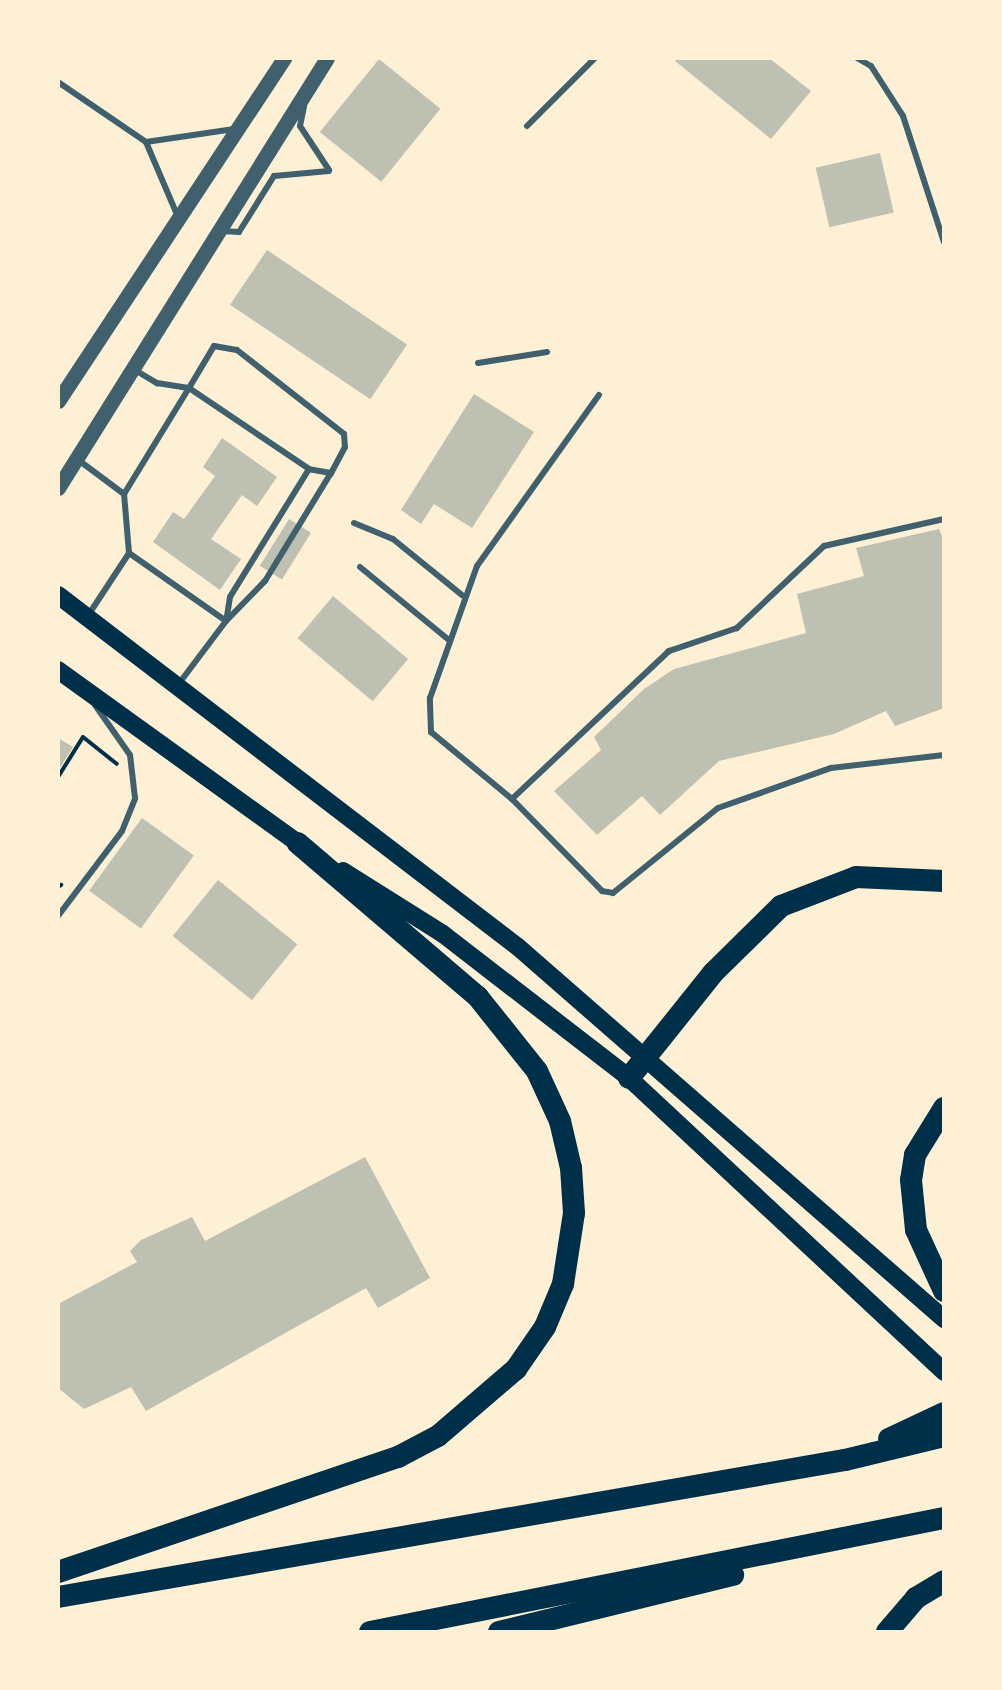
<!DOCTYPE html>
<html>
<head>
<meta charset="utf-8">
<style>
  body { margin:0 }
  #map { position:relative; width:1002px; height:1690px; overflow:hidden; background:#fdf0d5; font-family:"Source Serif 4",serif }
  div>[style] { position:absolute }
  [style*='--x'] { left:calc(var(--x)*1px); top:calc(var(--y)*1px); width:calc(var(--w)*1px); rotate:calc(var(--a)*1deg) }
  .building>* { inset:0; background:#bec0b2; transform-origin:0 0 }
  .path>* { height:4px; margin:-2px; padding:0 2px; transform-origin:2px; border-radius:2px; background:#003049 }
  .service>* { height:6px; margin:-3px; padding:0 3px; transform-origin:3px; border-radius:3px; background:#3f606c }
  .tertiary>* { height:15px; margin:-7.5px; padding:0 7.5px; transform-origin:7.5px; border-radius:7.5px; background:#3f606c }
  .secondary>* { height:18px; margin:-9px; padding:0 9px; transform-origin:9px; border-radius:9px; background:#003049 }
  .motorway>* { height:22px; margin:-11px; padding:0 11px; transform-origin:11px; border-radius:11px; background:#003049 }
  span { translate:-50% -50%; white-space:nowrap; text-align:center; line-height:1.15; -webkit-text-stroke:10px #fdf0d5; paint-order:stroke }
  .frame { position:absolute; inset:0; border:60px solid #fdf0d5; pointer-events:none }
</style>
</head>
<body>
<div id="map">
  <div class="building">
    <div style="clip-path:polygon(678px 58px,769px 58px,811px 91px,771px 139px,675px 61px)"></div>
    <div style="left:379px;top:59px;width:79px;height:94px;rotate:39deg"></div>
    <div style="left:880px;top:153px;width:61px;height:66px;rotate:77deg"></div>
    <div style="left:267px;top:250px;width:169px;height:66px;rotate:34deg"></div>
    <div style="clip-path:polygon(474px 394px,534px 432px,472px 528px,434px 504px,421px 524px,401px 510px)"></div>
    <div style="clip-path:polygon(222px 438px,277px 477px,257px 506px,242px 495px,211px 539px,241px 559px,220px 590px,153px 542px,173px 512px,184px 519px,215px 476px,203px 467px)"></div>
    <div style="left:289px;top:519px;width:26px;height:55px;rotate:32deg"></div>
    <div style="clip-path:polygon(939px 529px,944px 541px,944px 708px,895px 726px,886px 711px,834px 734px,719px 761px,660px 815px,642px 796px,597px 835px,554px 791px,601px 750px,594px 737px,644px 689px,674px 669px,806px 633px,797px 594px,864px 576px,856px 548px)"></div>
    <div style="left:333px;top:596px;width:98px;height:55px;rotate:40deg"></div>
    <div style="clip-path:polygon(58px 738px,73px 747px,58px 771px)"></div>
    <div style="left:142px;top:818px;width:64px;height:90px;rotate:36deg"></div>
    <div style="left:218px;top:880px;width:102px;height:72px;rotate:39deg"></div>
    <div style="clip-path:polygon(365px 1157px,430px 1278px,378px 1308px,366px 1288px,146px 1411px,131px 1387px,84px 1409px,58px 1388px,58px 1304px,137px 1262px,130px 1251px,141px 1240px,192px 1217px,205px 1241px)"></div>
  </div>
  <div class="path">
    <div style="--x:58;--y:777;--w:47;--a:-58"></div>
    <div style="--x:83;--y:737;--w:43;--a:38.5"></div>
    <div style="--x:58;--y:887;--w:4;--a:-34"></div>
  </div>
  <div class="service">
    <div style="--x:857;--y:58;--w:16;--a:30"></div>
    <div style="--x:871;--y:66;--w:59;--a:57.4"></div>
    <div style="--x:903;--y:116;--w:133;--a:72"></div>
    <div style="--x:58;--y:82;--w:107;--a:34.3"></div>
    <div style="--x:146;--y:142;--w:82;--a:66.9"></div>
    <div style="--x:304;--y:107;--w:19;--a:102"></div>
    <div style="--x:300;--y:126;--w:53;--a:56.6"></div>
    <div style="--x:527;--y:126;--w:96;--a:-45"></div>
    <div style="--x:146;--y:142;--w:89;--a:-8.4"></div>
    <div style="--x:222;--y:231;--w:17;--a:3"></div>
    <div style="--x:239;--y:232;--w:66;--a:-58"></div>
    <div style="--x:274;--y:176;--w:55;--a:-5.2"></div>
    <div style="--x:478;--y:363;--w:70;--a:-9.1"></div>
    <div style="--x:135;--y:370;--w:26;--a:31"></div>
    <div style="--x:157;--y:383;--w:32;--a:9"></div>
    <div style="--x:189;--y:388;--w:49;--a:-59.2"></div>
    <div style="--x:214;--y:346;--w:23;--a:10"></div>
    <div style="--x:237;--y:350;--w:136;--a:38.1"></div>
    <div style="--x:344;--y:434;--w:13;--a:86"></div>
    <div style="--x:345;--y:447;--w:30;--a:118"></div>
    <div style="--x:331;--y:473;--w:22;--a:-170"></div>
    <div style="--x:77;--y:459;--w:59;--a:36.7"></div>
    <div style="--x:944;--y:519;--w:123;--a:167.3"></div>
    <div style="--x:824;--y:546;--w:120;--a:136.7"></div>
    <div style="--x:737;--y:628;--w:72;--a:161.3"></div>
    <div style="--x:669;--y:651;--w:216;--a:136.7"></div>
    <div style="--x:512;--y:799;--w:129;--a:45.6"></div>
    <div style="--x:602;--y:891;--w:11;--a:10"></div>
    <div style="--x:613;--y:893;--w:135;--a:-39"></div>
    <div style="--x:718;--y:808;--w:120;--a:-19.5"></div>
    <div style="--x:831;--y:768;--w:114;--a:-6.6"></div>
    <div style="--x:354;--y:523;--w:42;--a:22.3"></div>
    <div style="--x:393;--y:539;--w:89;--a:39.1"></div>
    <div style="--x:129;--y:553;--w:118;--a:35"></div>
    <div style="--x:226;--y:621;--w:56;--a:-45.7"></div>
    <div style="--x:265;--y:581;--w:127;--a:-58.6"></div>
    <div style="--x:360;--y:567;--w:115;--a:39.4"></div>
    <div style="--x:89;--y:614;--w:73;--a:-56.7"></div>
    <div style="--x:129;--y:553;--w:59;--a:-94.8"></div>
    <div style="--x:124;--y:494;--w:124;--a:-58.5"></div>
    <div style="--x:189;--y:388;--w:145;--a:34"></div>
    <div style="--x:309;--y:469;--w:150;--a:121.7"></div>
    <div style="--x:230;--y:597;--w:24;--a:99"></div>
    <div style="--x:226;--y:621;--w:76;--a:127"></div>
    <div style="--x:512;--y:799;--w:105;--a:-140.4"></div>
    <div style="--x:431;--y:732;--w:34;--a:-92"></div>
    <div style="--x:430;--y:698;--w:140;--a:-70.4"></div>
    <div style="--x:477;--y:566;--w:210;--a:-54.5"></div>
    <div style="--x:58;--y:916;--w:106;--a:-53"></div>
    <div style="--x:122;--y:831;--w:35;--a:-68"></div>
    <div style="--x:135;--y:798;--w:43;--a:-96.6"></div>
    <div style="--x:130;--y:755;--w:61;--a:-125"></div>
  </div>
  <div class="tertiary">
    <div style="--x:58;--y:401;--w:411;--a:-56.6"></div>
    <div style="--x:58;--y:488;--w:507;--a:-57.97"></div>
  </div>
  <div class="secondary">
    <div style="--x:58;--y:595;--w:579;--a:37.42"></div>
    <div style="--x:518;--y:947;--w:566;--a:41.13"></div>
    <div style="--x:58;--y:670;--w:308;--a:35.8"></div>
    <div style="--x:343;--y:871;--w:118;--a:32.2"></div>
    <div style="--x:443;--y:934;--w:235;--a:37.7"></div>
    <div style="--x:629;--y:1078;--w:431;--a:43"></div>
  </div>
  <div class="motorway">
    <div style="--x:629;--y:1078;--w:134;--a:-51.3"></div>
    <div style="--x:713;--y:973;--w:95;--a:-44.6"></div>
    <div style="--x:781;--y:906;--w:80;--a:-21.1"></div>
    <div style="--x:856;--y:877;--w:88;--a:2.6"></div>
    <div style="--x:944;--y:1108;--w:55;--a:121.7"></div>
    <div style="--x:915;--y:1155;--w:25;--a:99"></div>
    <div style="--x:911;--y:1180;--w:50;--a:84.3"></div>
    <div style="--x:916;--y:1230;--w:67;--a:65.3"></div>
    <div style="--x:889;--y:1439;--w:61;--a:-25.3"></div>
    <div style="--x:58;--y:1572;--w:359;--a:-18.7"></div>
    <div style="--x:398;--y:1457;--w:45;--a:-27.7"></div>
    <div style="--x:438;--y:1436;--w:103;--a:-40.7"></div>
    <div style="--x:516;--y:1369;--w:51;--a:-55.4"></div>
    <div style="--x:545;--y:1327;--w:47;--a:-67.3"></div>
    <div style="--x:563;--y:1284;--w:72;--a:-81.2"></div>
    <div style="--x:574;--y:1213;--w:45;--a:-93.8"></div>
    <div style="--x:571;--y:1168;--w:48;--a:-103.2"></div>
    <div style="--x:560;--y:1121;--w:55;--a:-114.7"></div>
    <div style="--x:537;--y:1071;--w:95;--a:-128.6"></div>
    <div style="--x:478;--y:997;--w:237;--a:-139.5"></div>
    <div style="--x:58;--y:1597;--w:799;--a:-9.88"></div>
    <div style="--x:845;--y:1460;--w:102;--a:-13.6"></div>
    <div style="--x:370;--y:1632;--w:585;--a:-11.23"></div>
    <div style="--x:499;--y:1632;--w:241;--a:-13.7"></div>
    <div style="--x:887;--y:1632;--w:45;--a:-49.5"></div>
    <div style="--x:916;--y:1598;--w:33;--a:-31"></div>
  </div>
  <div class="frame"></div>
</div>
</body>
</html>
